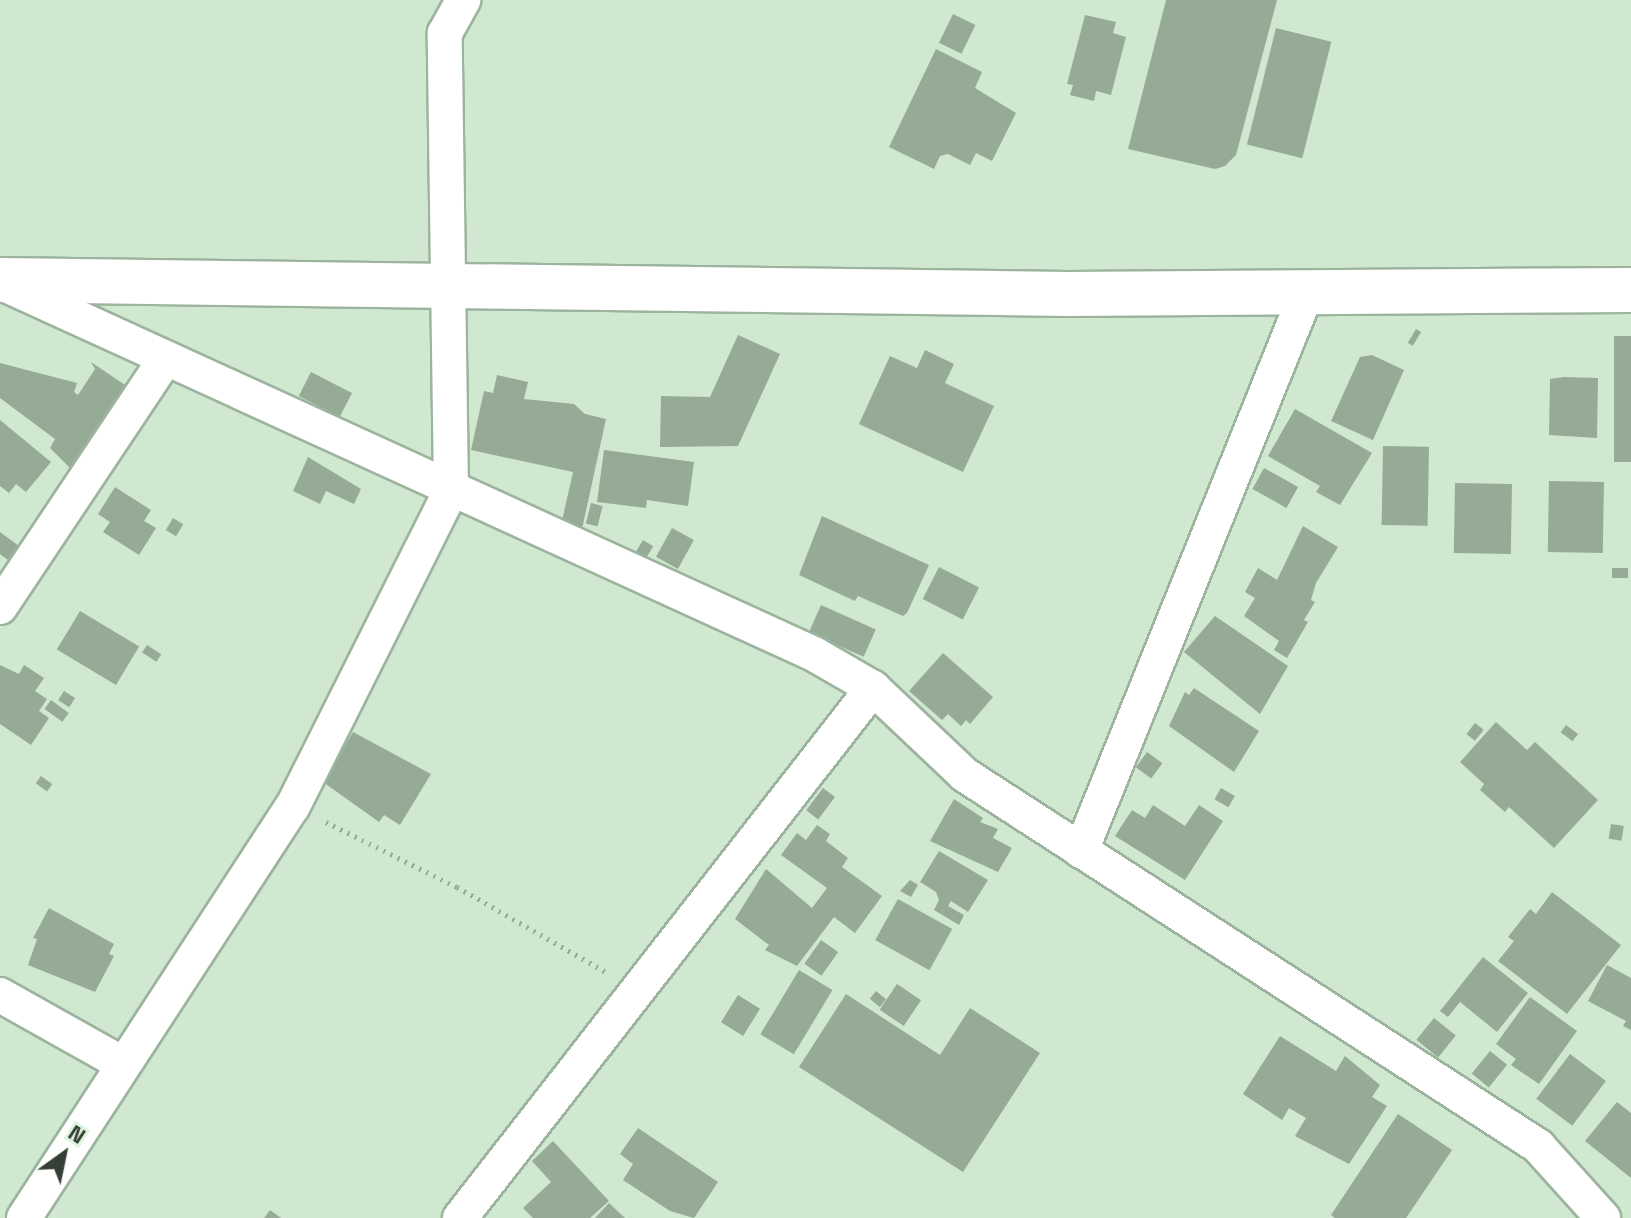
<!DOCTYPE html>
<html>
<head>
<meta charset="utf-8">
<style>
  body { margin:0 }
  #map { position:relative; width:1631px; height:1218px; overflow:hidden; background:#d0e7d0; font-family:"Space Grotesk",sans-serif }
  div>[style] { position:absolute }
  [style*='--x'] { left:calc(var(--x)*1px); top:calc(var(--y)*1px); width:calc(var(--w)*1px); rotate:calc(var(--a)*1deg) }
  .building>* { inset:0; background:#95ab95; transform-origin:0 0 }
  .path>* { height:5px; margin-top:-2.5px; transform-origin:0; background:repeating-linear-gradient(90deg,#97a997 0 2px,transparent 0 8px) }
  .roads { filter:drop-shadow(2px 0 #9cb39d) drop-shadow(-2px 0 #9cb39d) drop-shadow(0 2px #9cb39d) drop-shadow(0 -2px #9cb39d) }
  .minor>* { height:34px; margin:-17px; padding:0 17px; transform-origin:17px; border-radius:17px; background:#fff }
  .tertiary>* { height:44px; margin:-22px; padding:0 22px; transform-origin:22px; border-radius:22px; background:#fff }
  span { translate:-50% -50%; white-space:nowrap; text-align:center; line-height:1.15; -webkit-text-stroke:7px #ddf5dd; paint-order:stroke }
  .north { position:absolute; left:24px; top:1114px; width:80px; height:80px; -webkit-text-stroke:6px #ddf5dd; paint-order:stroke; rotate:33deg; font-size:22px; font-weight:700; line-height:32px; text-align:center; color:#363f36 }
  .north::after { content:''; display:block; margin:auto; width:28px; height:36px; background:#363f36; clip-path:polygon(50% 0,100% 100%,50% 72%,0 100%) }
</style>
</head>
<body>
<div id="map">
  <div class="building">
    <div style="clip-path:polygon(1166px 0,1277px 0,1236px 155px,1225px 166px,1215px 169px,1128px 149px)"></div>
    <div style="left:953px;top:14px;width:25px;height:32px;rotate:26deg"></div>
    <div style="clip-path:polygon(1085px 15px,1116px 22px,1113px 33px,1126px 37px,1111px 95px,1096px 91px,1094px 101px,1070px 95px,1073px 85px,1067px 84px)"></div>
    <div style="left:1276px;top:28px;width:57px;height:120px;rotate:14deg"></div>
    <div style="clip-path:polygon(936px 49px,982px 72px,975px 88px,1016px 113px,992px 161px,976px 153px,970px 165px,948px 154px,940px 156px,934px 169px,889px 147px)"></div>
    <div style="left:1416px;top:329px;width:6px;height:16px;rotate:31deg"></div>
    <div style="clip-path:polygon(738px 335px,780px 354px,738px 446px,660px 447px,661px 396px,710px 397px)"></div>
    <div style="left:1614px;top:336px;width:17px;height:126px"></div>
    <div style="clip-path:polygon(925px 350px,954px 364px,945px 383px,994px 406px,963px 472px,859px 424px,890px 356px,917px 368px)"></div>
    <div style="clip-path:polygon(1372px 355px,1404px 370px,1373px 440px,1331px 421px,1360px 357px)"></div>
    <div style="clip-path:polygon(91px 362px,131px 389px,75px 473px,50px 448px,55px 439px,0 398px,0 363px,77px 383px,74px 392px,78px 395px,95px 369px)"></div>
    <div style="left:311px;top:372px;width:46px;height:27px;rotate:27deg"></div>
    <div style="clip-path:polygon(497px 375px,528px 382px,524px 399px,574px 404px,585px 414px,606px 419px,582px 529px,561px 525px,573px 472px,471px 450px,484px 391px,493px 393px)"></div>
    <div style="clip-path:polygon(1564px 377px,1598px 378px,1597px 438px,1549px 435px,1550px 379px)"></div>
    <div style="clip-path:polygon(1295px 409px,1372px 453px,1340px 505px,1316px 492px,1320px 486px,1268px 456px)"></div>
    <div style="clip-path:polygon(0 420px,51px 462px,26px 492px,16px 484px,9px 493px,0 486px)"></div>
    <div style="left:1383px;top:446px;width:46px;height:79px;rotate:1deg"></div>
    <div style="clip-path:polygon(604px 450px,694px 462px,688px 506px,647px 500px,646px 508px,597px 502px)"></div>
    <div style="clip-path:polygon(308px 457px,361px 489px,354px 504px,326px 491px,320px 504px,293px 491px)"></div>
    <div style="left:1264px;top:468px;width:39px;height:24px;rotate:29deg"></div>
    <div style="left:1549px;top:481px;width:55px;height:71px;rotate:1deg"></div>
    <div style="left:1455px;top:483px;width:57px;height:70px;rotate:1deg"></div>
    <div style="clip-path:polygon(115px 487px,151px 510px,144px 521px,156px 528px,139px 555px,103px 532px,110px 522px,98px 514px)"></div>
    <div style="left:591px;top:503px;width:12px;height:21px;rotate:14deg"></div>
    <div style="clip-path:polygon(822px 516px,929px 565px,907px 613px,903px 616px,858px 596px,855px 601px,799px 575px)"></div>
    <div style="left:173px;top:518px;width:12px;height:14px;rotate:31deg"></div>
    <div style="clip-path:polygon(1303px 526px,1338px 547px,1316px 583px,1311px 600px,1315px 602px,1304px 620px,1308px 622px,1287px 658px,1274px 650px,1279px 641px,1244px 616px,1255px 598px,1245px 592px,1258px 568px,1277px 580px)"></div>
    <div style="left:672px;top:528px;width:25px;height:33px;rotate:29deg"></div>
    <div style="clip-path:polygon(0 532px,23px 549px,12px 563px,0 554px)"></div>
    <div style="left:643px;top:540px;width:12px;height:18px;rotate:31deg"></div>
    <div style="left:939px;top:567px;width:45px;height:36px;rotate:27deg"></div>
    <div style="left:1612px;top:568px;width:16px;height:10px"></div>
    <div style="left:821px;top:605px;width:60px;height:30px;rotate:24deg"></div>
    <div style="left:80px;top:611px;width:69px;height:45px;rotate:31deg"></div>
    <div style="clip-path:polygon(1215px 616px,1288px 666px,1260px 714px,1184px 652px)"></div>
    <div style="left:147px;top:645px;width:17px;height:9px;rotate:33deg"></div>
    <div style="clip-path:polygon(943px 653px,993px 697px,970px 724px,966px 720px,961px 726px,948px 714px,942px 720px,909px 691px)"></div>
    <div style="clip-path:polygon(0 665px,19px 674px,24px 665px,44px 678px,35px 691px,47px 699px,39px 711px,49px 718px,31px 745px,0 724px)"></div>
    <div style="clip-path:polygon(1194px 688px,1259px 731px,1234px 772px,1169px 726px,1185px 692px,1189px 695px)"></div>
    <div style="left:64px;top:691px;width:13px;height:11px;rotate:32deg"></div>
    <div style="left:51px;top:700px;width:22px;height:11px;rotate:36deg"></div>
    <div style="clip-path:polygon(1496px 722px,1527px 750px,1535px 742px,1598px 800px,1554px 848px,1509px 807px,1505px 812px,1480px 790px,1484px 784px,1460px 762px)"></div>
    <div style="left:1475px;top:723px;width:11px;height:14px;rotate:38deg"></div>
    <div style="left:1566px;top:725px;width:15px;height:9px;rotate:37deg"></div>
    <div style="clip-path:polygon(353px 732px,431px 774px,400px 825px,384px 815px,379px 822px,323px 782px)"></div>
    <div style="left:1147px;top:752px;width:19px;height:19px;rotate:36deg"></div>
    <div style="left:41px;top:776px;width:14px;height:9px;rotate:36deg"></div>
    <div style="left:823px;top:788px;width:15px;height:28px;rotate:37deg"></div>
    <div style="left:1221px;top:788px;width:16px;height:13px;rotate:30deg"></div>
    <div style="clip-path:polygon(954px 799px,983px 818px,980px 822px,998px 829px,993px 838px,1012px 848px,998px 872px,930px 841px)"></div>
    <div style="clip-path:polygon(1153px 805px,1185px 826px,1199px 805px,1223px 821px,1185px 880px,1115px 836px,1132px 810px,1145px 818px)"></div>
    <div style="left:1611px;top:824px;width:13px;height:15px;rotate:9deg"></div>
    <div style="clip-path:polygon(817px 825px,830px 834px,826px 841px,848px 858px,842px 867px,882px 896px,855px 933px,834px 917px,797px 966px,765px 950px,769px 945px,735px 919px,766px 869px,812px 908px,827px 888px,781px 855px,797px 833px,806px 840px)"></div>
    <div style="clip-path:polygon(939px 851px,988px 880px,968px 912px,951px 901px,948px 906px,964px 915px,959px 925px,934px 910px,939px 900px,936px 892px,920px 882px)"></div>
    <div style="clip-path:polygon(910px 880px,918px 885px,911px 897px,900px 891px)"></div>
    <div style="clip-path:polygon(1552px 892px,1621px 945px,1567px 1014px,1498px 961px,1514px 941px,1508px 937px,1530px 909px,1536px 914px)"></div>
    <div style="left:898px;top:899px;width:62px;height:47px;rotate:29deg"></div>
    <div style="clip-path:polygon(49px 908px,114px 944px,109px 954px,114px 956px,95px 992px,28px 965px,37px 939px,33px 938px)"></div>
    <div style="left:821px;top:940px;width:21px;height:29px;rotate:35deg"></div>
    <div style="clip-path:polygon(1483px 957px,1528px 993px,1497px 1032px,1460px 1002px,1448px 1017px,1440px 1011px)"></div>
    <div style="clip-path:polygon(1607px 965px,1631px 978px,1631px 1030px,1623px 1026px,1626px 1021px,1588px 1001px)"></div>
    <div style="left:799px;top:970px;width:39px;height:75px;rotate:31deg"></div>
    <div style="left:897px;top:984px;width:29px;height:31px;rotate:34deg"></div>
    <div style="left:876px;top:991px;width:13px;height:10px;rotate:39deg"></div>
    <div style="clip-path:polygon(846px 994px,940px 1055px,970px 1008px,1040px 1053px,963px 1172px,799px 1067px)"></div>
    <div style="left:738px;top:995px;width:26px;height:32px;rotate:32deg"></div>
    <div style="clip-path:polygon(1530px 997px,1577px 1031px,1539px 1084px,1511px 1065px,1516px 1059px,1496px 1044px)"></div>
    <div style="left:1434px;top:1018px;width:28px;height:28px;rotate:39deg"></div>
    <div style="clip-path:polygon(1280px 1036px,1336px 1071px,1345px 1056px,1380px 1085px,1372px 1097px,1387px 1106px,1349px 1164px,1295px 1136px,1306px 1118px,1289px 1108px,1282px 1120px,1243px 1094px)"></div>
    <div style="left:1490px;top:1051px;width:22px;height:29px;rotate:39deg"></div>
    <div style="left:1570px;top:1054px;width:45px;height:56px;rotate:37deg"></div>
    <div style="clip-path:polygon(1617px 1102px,1631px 1113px,1631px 1178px,1585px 1141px)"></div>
    <div style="clip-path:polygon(1398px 1114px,1452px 1150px,1406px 1218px,1335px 1218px,1331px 1215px)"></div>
    <div style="clip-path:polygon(638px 1128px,718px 1182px,694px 1218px,670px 1211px,623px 1180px,633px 1164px,620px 1154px)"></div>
    <div style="clip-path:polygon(553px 1141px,609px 1201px,590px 1218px,533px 1218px,523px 1208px,551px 1182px,532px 1161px)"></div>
    <div style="clip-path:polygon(609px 1203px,625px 1218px,595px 1218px)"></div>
    <div style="clip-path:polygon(270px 1210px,281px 1218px,264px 1218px)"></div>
  </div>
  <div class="path">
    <div style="--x:326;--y:822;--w:146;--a:26.4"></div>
    <div style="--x:457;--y:887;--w:172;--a:29.7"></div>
  </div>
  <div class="roads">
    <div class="minor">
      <div style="--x:4;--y:284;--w:891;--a:24.55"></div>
      <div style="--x:814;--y:654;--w:68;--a:30"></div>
      <div style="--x:873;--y:688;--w:127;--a:43.4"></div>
      <div style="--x:965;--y:775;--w:683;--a:32.92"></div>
      <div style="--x:1538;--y:1146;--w:97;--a:47.9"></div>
      <div style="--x:0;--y:607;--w:299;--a:-56.3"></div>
      <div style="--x:1081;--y:851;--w:603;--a:-67.99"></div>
      <div style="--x:0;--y:995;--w:141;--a:29.3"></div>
      <div style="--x:24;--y:1218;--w:492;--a:-56.9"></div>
      <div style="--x:293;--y:806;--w:353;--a:-63.4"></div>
      <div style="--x:451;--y:490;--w:457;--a:-90.8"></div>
      <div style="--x:445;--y:33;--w:38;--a:-61"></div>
      <div style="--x:460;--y:1218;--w:672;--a:-52.07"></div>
    </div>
    <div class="tertiary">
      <div style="--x:0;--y:280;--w:1068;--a:0.75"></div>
      <div style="--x:1068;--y:294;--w:563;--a:-0.41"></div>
    </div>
  </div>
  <div class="north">N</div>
</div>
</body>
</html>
